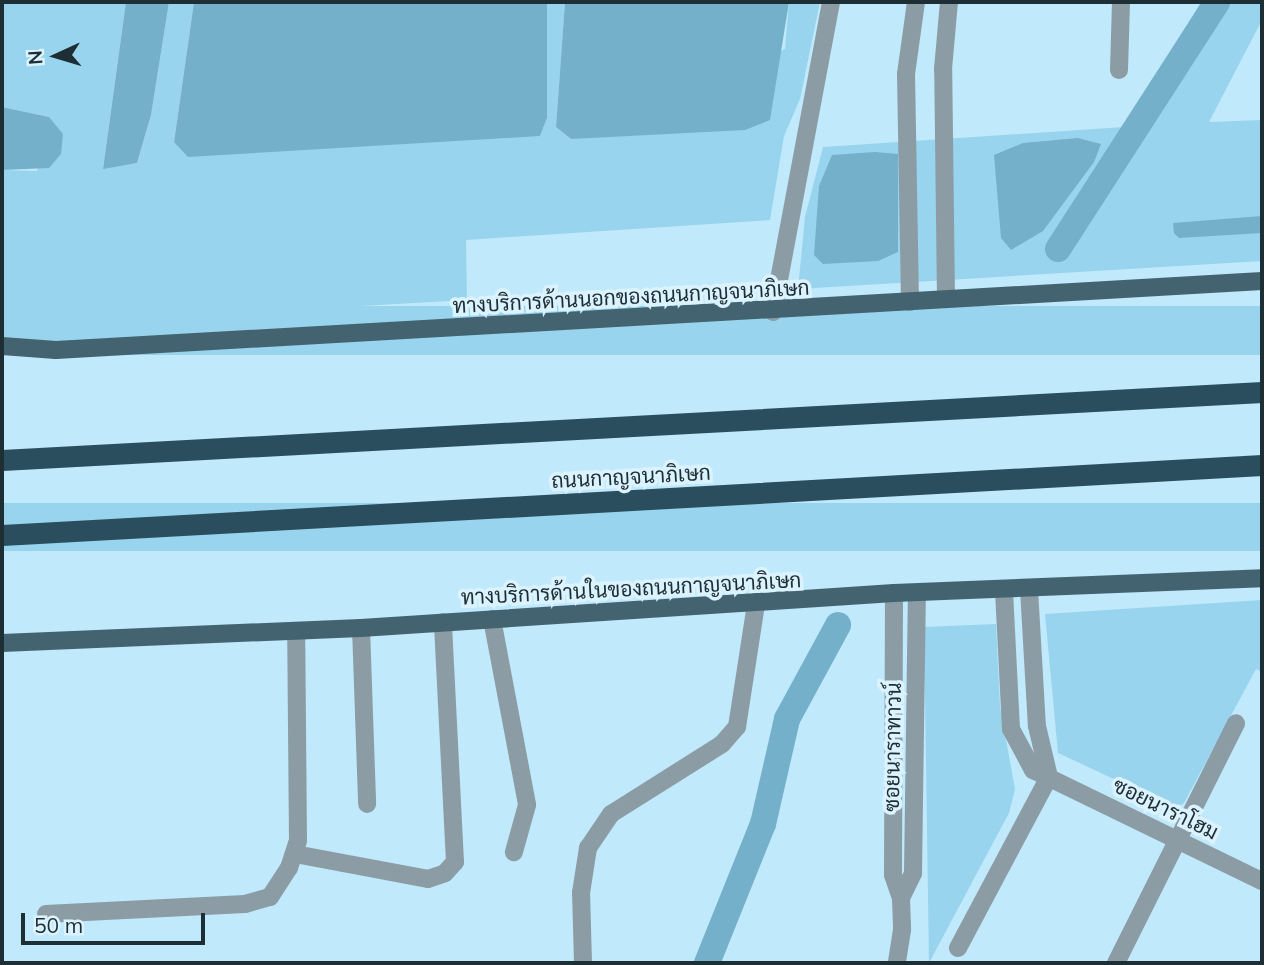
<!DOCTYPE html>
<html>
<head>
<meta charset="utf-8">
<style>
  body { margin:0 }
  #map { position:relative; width:1264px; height:965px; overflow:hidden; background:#c0e9fb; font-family:Mulish,Sarabun,sans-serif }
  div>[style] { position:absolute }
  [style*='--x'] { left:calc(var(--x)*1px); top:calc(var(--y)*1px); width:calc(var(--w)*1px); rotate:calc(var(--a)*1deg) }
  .green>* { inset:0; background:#98d4ee; transform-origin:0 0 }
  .water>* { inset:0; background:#74b0ca }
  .canal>* { height:26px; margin:-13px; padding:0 13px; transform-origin:13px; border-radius:13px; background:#74b0ca }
  .minor>* { height:18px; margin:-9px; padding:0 9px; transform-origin:9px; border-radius:9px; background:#8b9ca4 }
  .major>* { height:18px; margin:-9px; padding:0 9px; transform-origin:9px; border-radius:9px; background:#446370 }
  .highway>* { height:21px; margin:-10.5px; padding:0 10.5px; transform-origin:10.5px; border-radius:10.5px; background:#2a4e5d }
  span { translate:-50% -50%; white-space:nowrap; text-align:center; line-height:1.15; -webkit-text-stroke:7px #dbf3fe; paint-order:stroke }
  .street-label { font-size:21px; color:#1e2e35 }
  .frame { position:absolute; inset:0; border:4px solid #1e2e35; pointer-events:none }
  .north { position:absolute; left:21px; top:21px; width:70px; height:70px; -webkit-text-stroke:5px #dbf3fe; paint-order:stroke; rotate:266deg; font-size:19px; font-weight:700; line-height:28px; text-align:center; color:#1e2e35 }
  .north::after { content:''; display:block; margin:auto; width:24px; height:32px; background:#1e2e35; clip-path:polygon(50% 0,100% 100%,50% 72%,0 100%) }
  .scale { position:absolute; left:21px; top:913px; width:184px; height:32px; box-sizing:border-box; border:4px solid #1e2e35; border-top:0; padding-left:9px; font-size:21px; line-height:24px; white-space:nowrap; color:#1e2e35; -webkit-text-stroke:5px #dbf3fe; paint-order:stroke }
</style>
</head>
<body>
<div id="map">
  <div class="green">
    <div style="clip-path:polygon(2px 2px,126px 2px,103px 168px,137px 163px,151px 115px,169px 2px,194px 2px,174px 141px,540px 136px,547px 118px,547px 2px,565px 2px,556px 127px,571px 139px,614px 134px,785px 49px,789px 2px,820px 2px,800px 99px,784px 136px,770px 220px,466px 240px,467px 300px,2px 326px,2px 170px,37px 171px,49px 117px,2px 107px)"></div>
    <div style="clip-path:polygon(1201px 2px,1262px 2px,1262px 20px,1209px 122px,1262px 120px,1262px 261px,798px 289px,805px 217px,823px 147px,1124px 127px)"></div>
    <div style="left:1262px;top:306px;width:49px;height:1262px;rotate:90deg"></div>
    <div style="left:1262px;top:503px;width:48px;height:1262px;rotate:90deg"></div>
    <div style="clip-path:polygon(1262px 600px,1262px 672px,1256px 669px,1184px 803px,1176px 808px,1058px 753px,1045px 614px)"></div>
    <div style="clip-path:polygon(996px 624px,1000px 707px,1015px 789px,1009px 813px,929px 963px,924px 627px)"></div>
  </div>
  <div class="water">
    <div style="clip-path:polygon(126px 2px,169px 2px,151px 115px,137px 163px,103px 169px)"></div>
    <div style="clip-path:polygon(194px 2px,547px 2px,547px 118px,540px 136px,188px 157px,174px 142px)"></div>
    <div style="clip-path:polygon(565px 2px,789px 2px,770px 120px,745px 130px,571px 139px,556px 127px)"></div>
    <div style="clip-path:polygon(2px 107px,49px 117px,63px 134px,61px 154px,49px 168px,2px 170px)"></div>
    <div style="clip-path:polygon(1078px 138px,1101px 144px,1094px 162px,1043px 231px,1011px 250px,1001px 238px,994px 155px,1023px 143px)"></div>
    <div style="clip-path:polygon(875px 152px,898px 154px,898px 252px,878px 261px,823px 264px,814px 255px,819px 186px,832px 155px)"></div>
    <div style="clip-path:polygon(1262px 216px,1262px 233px,1179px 238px,1174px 233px,1173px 223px)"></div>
  </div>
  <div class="canal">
    <div style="--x:1058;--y:249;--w:294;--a:-57.2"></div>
    <div style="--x:707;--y:963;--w:150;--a:-68.1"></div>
    <div style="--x:763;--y:824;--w:108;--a:-77.1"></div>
    <div style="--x:787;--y:719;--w:107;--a:-61.5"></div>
  </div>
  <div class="minor">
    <div style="--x:1119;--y:70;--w:68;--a:-88.3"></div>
    <div style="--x:946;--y:299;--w:230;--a:-90.7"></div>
    <div style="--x:943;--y:69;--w:67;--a:-84.9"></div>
    <div style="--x:910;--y:302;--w:228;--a:-91"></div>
    <div style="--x:906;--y:74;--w:73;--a:-82.1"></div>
    <div style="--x:773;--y:312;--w:315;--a:-79.4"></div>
    <div style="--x:1029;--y:589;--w:137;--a:86.7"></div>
    <div style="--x:1037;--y:726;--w:52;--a:76.8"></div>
    <div style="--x:1004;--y:591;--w:138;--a:87.1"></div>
    <div style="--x:1011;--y:729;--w:47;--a:61.8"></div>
    <div style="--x:1033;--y:770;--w:254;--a:25.9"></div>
    <div style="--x:894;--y:593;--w:282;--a:90.2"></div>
    <div style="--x:893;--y:875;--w:24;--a:71"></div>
    <div style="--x:901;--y:898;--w:32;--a:88"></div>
    <div style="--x:902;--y:930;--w:33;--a:99"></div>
    <div style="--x:492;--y:619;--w:189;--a:79.3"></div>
    <div style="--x:527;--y:805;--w:49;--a:105.5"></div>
    <div style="--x:361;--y:628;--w:176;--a:88"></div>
    <div style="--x:295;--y:854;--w:135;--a:10.6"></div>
    <div style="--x:428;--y:879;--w:18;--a:-19"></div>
    <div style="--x:445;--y:873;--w:15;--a:-48"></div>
    <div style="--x:455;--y:862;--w:240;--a:-92.9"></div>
    <div style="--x:901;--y:898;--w:28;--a:-64"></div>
    <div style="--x:913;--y:873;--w:280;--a:-89.2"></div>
    <div style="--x:46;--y:914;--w:199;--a:-2.9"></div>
    <div style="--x:245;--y:904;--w:26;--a:-16"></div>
    <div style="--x:270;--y:897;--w:35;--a:-57"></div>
    <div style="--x:289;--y:868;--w:28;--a:-72"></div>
    <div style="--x:298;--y:841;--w:210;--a:-90.5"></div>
    <div style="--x:958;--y:948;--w:194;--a:-62"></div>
    <div style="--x:583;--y:963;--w:70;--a:-91.6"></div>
    <div style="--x:581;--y:893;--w:46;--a:-81.2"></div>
    <div style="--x:588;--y:848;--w:41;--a:-55.9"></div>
    <div style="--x:611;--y:814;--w:131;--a:-32.2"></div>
    <div style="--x:722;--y:744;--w:23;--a:-49"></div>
    <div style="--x:737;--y:727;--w:124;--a:-81.2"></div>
    <div style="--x:1116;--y:963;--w:268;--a:-63.4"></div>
  </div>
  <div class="major">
    <div style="--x:2;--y:346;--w:54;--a:4.2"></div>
    <div style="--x:56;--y:350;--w:1208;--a:-3.27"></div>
    <div style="--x:2;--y:643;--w:359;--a:-2.4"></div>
    <div style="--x:361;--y:628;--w:534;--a:-3.76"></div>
    <div style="--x:894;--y:593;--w:368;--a:-2.3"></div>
  </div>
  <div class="highway">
    <div style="--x:2;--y:460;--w:1262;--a:-3.09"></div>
    <div style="--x:2;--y:535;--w:1262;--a:-3.18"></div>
  </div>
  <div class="street-label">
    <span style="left:631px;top:296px;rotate:-3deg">ทางบริการด้านนอกของถนนกาญจนาภิเษก</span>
    <span style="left:631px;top:476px;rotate:-3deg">ถนนกาญจนาภิเษก</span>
    <span style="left:631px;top:588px;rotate:-3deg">ทางบริการด้านในของถนนกาญจนาภิเษก</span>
    <span style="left:892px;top:747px;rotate:-89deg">ซอยนาราทาวน์</span>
    <span style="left:1166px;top:808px;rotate:26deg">ซอยนาราโฮม</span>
  </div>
  <div class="frame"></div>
  <div class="north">N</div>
  <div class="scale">50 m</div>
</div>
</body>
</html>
